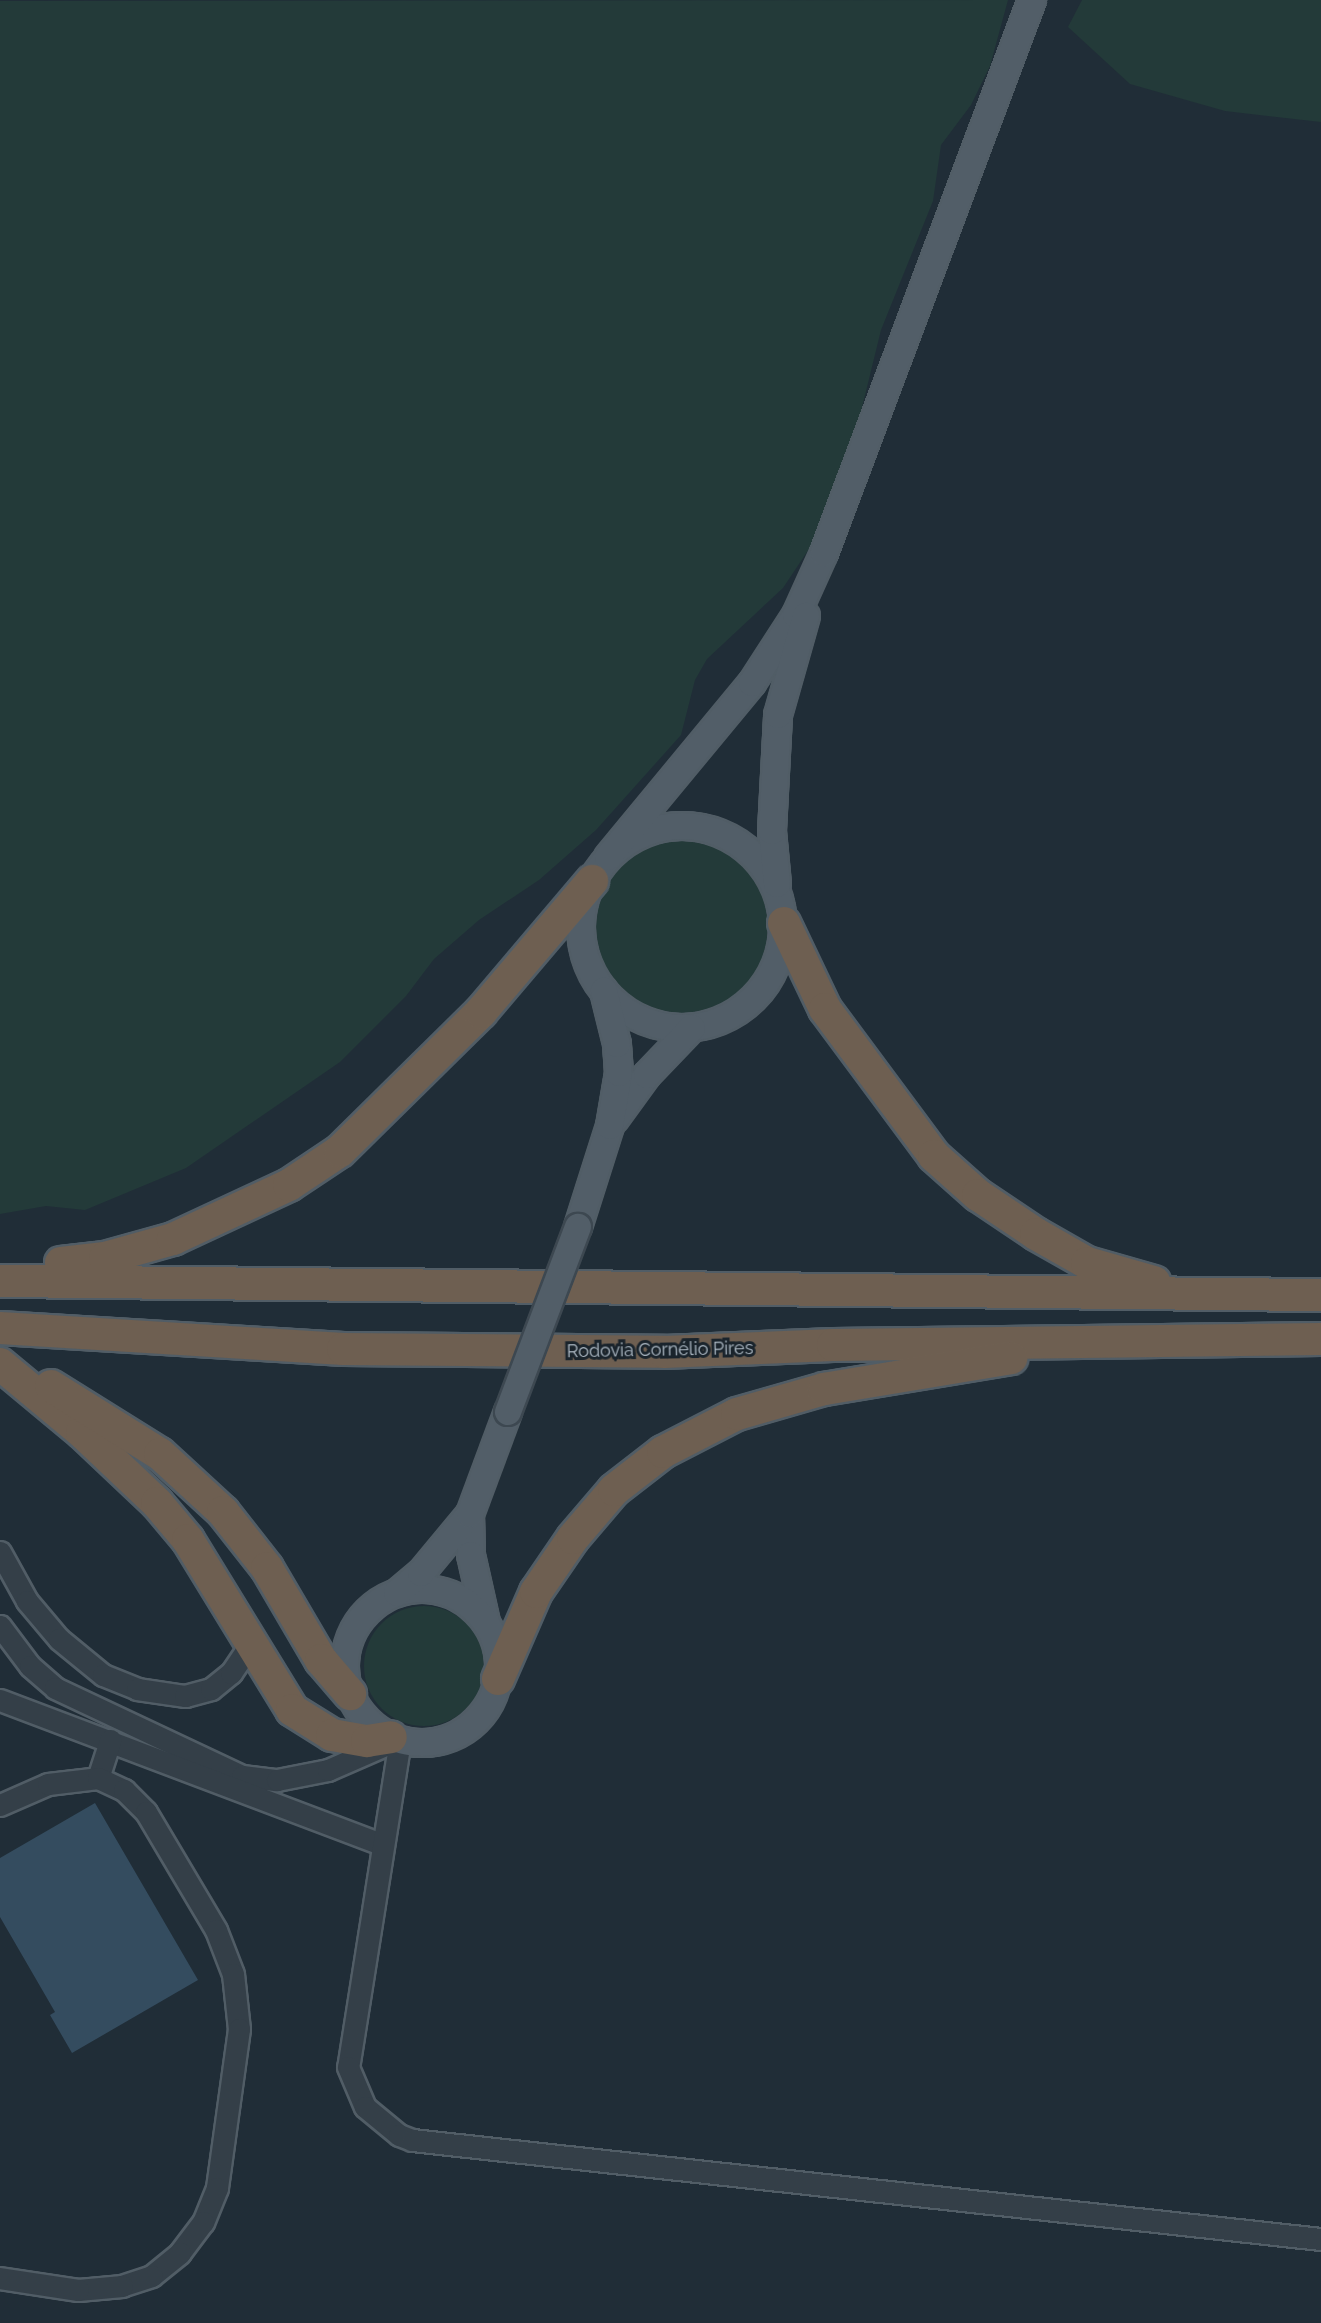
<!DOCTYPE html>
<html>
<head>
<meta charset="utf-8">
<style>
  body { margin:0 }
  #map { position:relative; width:1321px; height:2323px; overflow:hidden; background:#202d37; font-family:Raleway,sans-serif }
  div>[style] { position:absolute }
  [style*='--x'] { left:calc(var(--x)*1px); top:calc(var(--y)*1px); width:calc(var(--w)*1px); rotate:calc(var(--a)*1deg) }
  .green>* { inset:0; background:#233a39 }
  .round { border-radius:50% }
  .water>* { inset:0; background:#344c5f }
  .roads { filter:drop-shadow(2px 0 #515d66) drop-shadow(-2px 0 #515d66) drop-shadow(0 2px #515d66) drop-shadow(0 -2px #515d66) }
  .minor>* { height:21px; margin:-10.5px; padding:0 10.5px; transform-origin:10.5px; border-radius:10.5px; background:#343f48 }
  .major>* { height:26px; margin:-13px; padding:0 13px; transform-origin:13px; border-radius:13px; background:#525e68 }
  .major>.ring { margin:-13px; padding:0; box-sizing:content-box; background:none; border:26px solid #525e68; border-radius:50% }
  .highway>* { height:32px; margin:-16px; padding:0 16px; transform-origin:16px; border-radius:16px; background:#6e5f51 }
  .bridges { filter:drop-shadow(2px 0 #3d4851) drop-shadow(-2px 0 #3d4851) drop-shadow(0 2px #3d4851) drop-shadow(0 -2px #3d4851) }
  .major-bridge>* { height:26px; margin:-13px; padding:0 13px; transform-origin:13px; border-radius:13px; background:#525e68 }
  span { translate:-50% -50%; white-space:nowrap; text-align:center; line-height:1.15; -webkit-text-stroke:6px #1a242c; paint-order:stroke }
  .street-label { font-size:18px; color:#aebac5 }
</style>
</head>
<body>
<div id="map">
  <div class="green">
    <div style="clip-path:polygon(1008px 0,990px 66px,971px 105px,941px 145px,933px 201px,881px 330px,856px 432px,813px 543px,783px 588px,707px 659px,695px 680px,681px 735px,596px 830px,539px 880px,479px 920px,434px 959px,406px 996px,340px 1062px,186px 1168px,85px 1210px,46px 1206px,0 1214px,0 1px)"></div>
    <div style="clip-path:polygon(1082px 0,1321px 0,1321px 122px,1225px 111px,1130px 84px,1068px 27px)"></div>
    <div class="round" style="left:596px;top:841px;width:172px;height:172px"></div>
    <div class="round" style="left:364px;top:1606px;width:120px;height:120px"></div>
  </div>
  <div class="water">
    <div style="clip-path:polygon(95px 1803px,198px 1980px,72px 2053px,50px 2015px,55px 2012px,0 1917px,0 1858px)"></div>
  </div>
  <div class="roads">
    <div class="minor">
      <div style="--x:0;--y:1552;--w:56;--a:61.1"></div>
      <div style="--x:27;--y:1601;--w:50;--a:49.9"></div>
      <div style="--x:59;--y:1639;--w:57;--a:39.3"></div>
      <div style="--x:103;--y:1675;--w:37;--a:22"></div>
      <div style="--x:137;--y:1689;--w:49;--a:8.3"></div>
      <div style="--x:185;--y:1696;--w:27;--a:-15"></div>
      <div style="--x:211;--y:1689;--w:26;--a:-39"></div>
      <div style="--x:231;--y:1673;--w:34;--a:-56"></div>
      <div style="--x:0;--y:1626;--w:50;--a:53.1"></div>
      <div style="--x:30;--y:1666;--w:33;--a:41"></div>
      <div style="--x:55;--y:1688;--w:207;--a:25.2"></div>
      <div style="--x:242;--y:1776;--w:35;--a:7"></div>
      <div style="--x:277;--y:1780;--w:52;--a:-11.1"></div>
      <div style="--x:328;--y:1770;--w:62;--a:-23.7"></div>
      <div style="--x:0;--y:1700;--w:408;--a:20.7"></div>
      <div style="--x:400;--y:1740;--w:331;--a:99"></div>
      <div style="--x:348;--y:2067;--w:43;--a:67"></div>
      <div style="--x:365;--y:2107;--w:44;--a:39.5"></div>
      <div style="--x:399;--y:2135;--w:14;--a:21"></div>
      <div style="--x:412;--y:2140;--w:914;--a:6.22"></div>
      <div style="--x:98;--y:1778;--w:40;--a:-72"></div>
      <div style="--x:0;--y:1805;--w:52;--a:-23.6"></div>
      <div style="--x:48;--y:1784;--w:50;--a:-6.8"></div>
      <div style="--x:98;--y:1778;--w:29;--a:25"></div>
      <div style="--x:124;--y:1790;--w:31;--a:45"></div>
      <div style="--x:146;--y:1812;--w:137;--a:59.3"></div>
      <div style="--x:216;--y:1930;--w:47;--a:68.9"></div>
      <div style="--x:233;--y:1974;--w:55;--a:83.8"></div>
      <div style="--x:239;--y:2029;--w:161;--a:97.9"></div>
      <div style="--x:217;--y:2188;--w:37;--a:112"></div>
      <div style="--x:203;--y:2222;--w:39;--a:127"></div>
      <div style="--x:180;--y:2253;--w:36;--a:141"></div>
      <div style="--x:152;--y:2276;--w:32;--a:162"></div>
      <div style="--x:122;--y:2286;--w:44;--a:174.8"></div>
      <div style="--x:78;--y:2290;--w:79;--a:-171.3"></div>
    </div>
    <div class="major">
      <div class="ring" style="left:581px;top:826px;width:176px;height:176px"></div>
      <div style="--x:608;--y:857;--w:226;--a:-50.4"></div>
      <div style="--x:752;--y:683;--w:81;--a:-57.1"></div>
      <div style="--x:796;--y:615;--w:68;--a:-65.7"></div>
      <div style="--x:824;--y:553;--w:591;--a:-69.39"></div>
      <div style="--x:777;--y:884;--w:53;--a:-95.4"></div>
      <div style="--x:772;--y:831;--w:116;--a:-87"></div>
      <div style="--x:778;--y:715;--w:103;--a:-74.2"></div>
      <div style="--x:615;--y:1119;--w:54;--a:-54"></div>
      <div style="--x:647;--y:1075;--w:65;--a:-46.2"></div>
      <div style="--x:578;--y:1227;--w:106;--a:-72.4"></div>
      <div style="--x:610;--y:1126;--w:54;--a:-80.4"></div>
      <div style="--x:619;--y:1073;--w:29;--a:-94"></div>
      <div style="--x:617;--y:1044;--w:55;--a:-103.8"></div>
      <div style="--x:470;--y:1514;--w:41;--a:88.6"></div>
      <div style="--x:471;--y:1555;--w:69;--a:77.4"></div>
      <div class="ring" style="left:345px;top:1589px;width:128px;height:128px"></div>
      <div style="--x:397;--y:1593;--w:31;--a:-40"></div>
      <div style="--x:421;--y:1573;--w:77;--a:-50.3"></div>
      <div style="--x:470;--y:1514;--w:109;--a:-69.6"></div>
    </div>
    <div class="highway">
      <div style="--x:784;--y:923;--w:95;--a:64.5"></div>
      <div style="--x:825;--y:1009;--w:183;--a:53.4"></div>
      <div style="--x:934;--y:1156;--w:59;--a:41.6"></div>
      <div style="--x:978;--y:1195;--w:70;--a:33.9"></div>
      <div style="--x:1036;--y:1234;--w:59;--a:29.6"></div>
      <div style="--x:1087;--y:1263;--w:70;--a:15.8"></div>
      <div style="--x:61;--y:1263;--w:44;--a:-6.5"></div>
      <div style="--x:105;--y:1258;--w:71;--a:-15.6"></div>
      <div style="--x:173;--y:1239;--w:128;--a:-25"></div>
      <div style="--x:289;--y:1185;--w:61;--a:-33.7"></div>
      <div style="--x:340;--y:1151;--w:198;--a:-44.6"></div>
      <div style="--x:481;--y:1012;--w:172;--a:-49.7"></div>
      <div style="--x:0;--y:1281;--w:1321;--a:0.61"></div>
      <div style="--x:0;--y:1328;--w:344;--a:3.5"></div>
      <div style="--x:343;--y:1349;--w:321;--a:0.5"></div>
      <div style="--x:664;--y:1352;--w:169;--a:-2.4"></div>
      <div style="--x:833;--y:1345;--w:488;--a:-0.7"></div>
      <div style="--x:0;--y:1364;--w:107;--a:39.7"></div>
      <div style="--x:82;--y:1432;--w:103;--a:43.4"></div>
      <div style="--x:157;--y:1503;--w:48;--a:50"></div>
      <div style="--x:188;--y:1540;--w:199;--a:58.5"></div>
      <div style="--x:292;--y:1710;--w:47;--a:32"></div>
      <div style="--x:332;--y:1735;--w:36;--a:10"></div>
      <div style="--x:367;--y:1741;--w:24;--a:-9"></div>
      <div style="--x:51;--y:1386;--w:128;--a:32"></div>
      <div style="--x:160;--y:1454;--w:86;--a:42.6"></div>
      <div style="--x:223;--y:1512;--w:71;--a:51.8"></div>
      <div style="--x:267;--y:1568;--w:107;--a:59.6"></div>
      <div style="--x:321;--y:1660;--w:45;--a:49.5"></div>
      <div style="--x:498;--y:1679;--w:95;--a:-66.4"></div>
      <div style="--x:536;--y:1592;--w:65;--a:-55.6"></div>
      <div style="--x:573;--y:1538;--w:63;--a:-49.5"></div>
      <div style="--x:614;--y:1490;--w:62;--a:-37.8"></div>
      <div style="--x:663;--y:1452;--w:83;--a:-27.2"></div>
      <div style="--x:737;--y:1414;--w:91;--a:-16"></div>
      <div style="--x:824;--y:1389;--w:190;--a:-9.4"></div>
    </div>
  </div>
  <div class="bridges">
    <div class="major-bridge">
      <div style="--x:508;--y:1412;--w:198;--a:-69.3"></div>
    </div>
  </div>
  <div class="street-label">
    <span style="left:660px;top:1350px;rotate:-1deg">Rodovia Cornélio Pires</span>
  </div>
</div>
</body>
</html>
